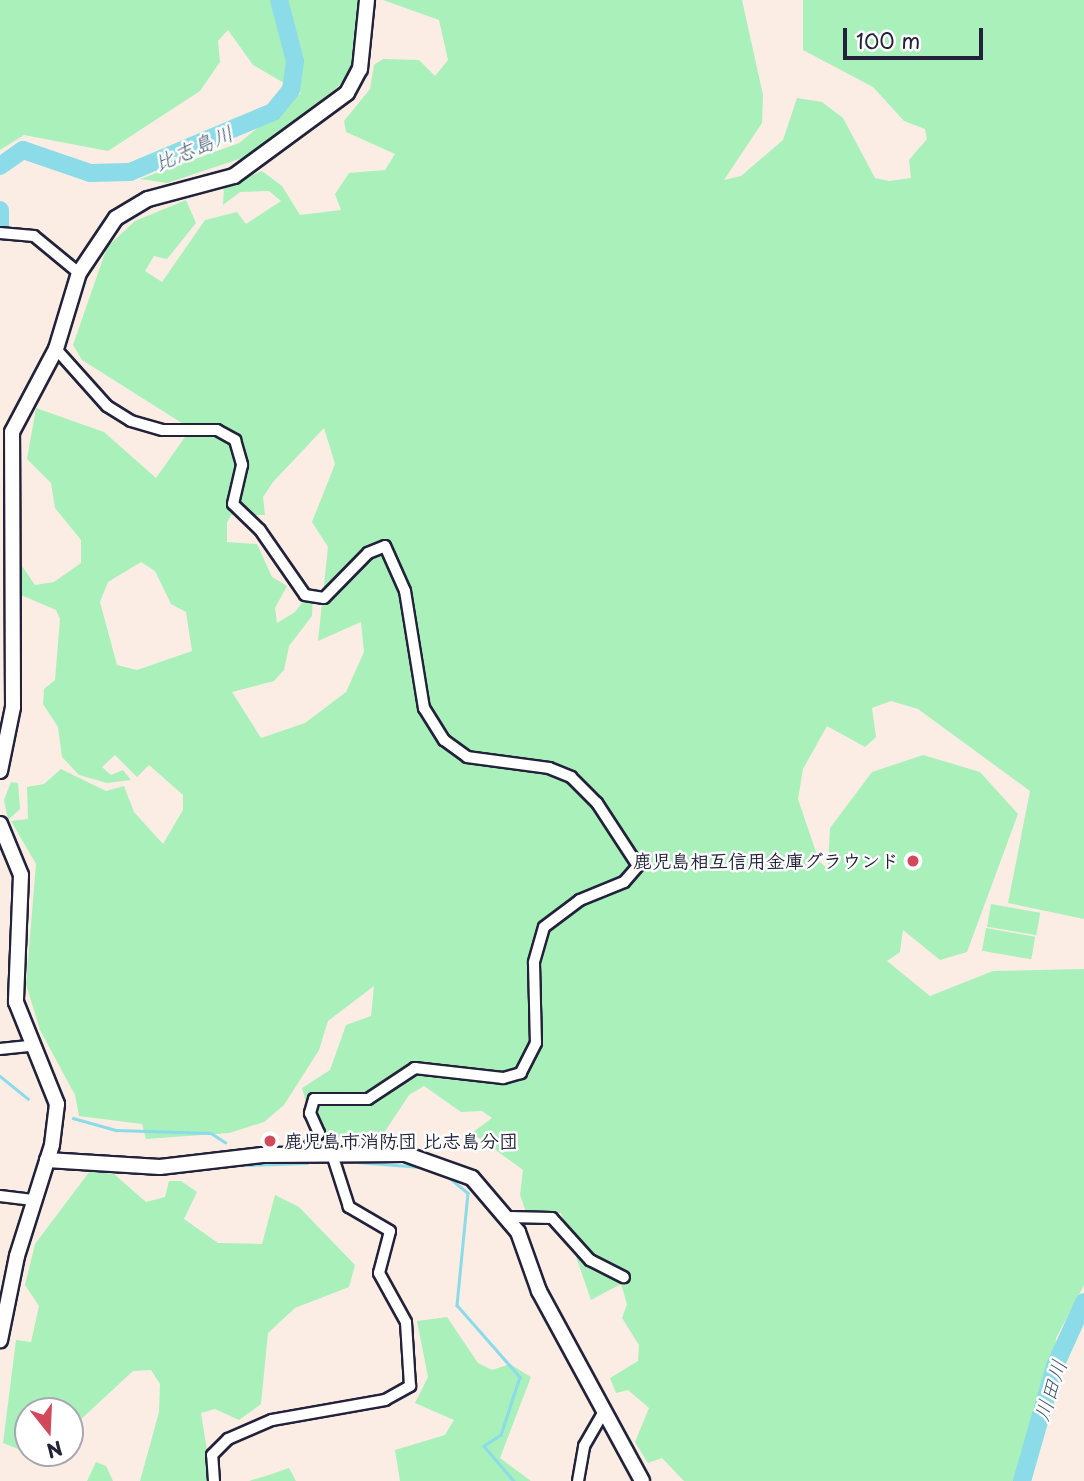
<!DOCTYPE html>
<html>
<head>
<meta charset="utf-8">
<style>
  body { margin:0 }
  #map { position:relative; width:1084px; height:1481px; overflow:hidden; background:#fbede3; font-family:"Playpen Sans","Klee One",sans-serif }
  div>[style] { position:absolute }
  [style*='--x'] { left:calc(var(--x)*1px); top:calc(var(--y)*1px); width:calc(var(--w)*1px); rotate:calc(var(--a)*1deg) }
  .green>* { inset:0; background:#aaf0bb; transform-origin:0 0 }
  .stream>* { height:2.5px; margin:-1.25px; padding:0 1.25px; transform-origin:1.25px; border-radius:1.25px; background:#8bdbe8 }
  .river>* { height:18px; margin:-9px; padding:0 9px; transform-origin:9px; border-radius:9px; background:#8bdbe8 }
  .roads { filter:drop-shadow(2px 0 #22223b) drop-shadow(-2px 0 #22223b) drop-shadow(0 2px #22223b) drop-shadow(0 -2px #22223b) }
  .minor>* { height:10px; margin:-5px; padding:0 5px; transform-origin:5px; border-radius:5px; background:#fff }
  .tertiary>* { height:14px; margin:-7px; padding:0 7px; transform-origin:7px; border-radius:7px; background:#fff }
  .dots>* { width:19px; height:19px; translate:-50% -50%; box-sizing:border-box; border:4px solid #fff; border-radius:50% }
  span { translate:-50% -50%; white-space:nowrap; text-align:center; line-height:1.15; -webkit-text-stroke:5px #fff; paint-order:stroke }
  .poi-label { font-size:19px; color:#22223b; font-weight:700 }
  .right { translate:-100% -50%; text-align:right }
  .left { translate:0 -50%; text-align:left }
  .water-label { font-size:21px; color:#425a6f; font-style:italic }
  .north { position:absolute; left:14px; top:1397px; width:70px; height:70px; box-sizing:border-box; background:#fff; border:2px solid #a7a7b1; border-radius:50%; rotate:162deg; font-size:19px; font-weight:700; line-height:28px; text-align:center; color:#22223b }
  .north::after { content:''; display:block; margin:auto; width:24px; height:32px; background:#d1495b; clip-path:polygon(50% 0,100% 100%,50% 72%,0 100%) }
  .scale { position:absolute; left:843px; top:28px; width:140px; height:32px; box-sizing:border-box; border:4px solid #22223b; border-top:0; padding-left:9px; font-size:21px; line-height:24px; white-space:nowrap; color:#22223b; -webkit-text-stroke:5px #fff; paint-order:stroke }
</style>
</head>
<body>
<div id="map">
  <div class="green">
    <div style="clip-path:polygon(0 0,363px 0,356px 63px,339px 86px,248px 156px,167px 183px,140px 179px,239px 143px,301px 93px,253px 65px,228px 30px,218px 41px,220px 62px,200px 91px,108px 151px,24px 135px,0 150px)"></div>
    <div style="clip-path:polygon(evenodd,383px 0,742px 0,763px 95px,762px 123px,724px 180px,741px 176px,783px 140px,797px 98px,822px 102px,843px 118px,875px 178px,889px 181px,911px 178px,909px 160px,927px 139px,925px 129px,904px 121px,873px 87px,803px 50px,803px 0,1084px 0,1084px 919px,1008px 903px,1030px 791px,918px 709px,891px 701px,872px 708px,876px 737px,865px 747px,827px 726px,803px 769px,798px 799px,819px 861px,828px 869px,830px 828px,872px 772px,923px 755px,980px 772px,1018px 814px,967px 952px,940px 960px,903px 930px,900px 952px,887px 961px,930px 996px,993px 971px,1084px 969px,1084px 1285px,1056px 1338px,1053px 1396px,1021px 1452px,1015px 1481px,684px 1481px,662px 1458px,648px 1463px,635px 1442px,649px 1408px,628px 1390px,616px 1393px,610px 1378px,638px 1361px,639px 1345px,622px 1318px,627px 1304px,621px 1284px,591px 1300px,561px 1213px,526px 1212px,520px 1195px,523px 1170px,472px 1133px,492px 1118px,482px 1111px,461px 1112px,424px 1086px,409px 1095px,382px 1136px,306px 1138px,314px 1129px,302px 1088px,330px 1070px,346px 1025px,371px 1016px,374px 986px,328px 1021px,319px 1050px,284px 1105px,264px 1122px,229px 1133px,146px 1139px,142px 1124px,79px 1116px,75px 1095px,40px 1030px,26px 984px,36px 864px,11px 821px,28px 819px,27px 787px,44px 784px,61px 769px,106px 791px,124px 786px,134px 812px,163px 844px,183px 810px,183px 795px,149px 765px,137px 777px,115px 755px,102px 767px,111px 775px,123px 770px,131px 780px,107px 783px,79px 775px,62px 757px,58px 727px,43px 704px,44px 689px,55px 680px,60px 619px,56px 610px,21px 595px,22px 566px,35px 585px,54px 582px,81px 563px,81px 540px,55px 508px,51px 483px,27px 459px,36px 408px,104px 432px,156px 478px,185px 437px,185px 425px,82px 360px,73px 345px,107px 247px,135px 221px,186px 200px,196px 223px,167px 259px,154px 256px,145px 271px,162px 282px,205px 220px,237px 212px,246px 224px,281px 201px,269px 191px,240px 192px,223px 205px,224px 187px,262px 171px,282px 186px,300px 215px,341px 210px,335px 194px,349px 173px,385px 170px,395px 154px,346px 132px,344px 121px,370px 89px,374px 65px,383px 59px,419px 60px,435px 76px,448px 60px,439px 20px,383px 0,324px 428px,335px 464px,312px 522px,328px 547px,318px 641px,361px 622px,364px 652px,346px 692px,305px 723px,261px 738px,232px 692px,274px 681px,284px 670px,289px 646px,312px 616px,313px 588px,295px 612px,277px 623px,275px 608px,287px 586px,272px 577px,257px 544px,227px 542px,227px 523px,231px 515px,265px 515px,263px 497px,273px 482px,324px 428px,383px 0,141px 562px,155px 571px,171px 604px,186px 612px,192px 651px,137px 670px,117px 665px,100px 602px,108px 582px,141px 562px)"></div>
    <div style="clip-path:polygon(11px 782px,18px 783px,20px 809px,8px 820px,4px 800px)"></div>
    <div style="left:991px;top:904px;width:50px;height:23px;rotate:10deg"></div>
    <div style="left:986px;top:928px;width:50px;height:23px;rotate:10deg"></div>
    <div style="clip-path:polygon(90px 1171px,114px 1174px,146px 1202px,165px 1197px,169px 1181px,181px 1181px,197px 1192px,184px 1219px,218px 1243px,262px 1244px,275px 1195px,299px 1207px,355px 1265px,349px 1287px,295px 1308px,268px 1333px,261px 1404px,239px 1420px,215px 1409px,201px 1413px,212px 1481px,140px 1481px,159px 1412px,160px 1384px,151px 1370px,133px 1371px,78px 1422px,83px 1434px,70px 1444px,70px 1411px,28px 1411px,28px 1453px,3px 1443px,16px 1340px,31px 1342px,39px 1306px,25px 1285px,35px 1244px)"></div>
    <div style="clip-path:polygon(447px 1317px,478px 1363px,492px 1370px,510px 1364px,531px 1377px,500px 1458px,531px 1481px,400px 1481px,395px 1450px,445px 1435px,454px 1420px,415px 1403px,428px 1377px,417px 1321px)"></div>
    <div style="clip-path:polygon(96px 1462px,106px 1466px,113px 1481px,87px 1481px)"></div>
    <div style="clip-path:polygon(289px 1468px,296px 1481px,249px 1481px,272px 1474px)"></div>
  </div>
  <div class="stream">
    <div style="--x:0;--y:1076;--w:36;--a:39"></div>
    <div style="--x:73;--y:1118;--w:45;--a:15.6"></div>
    <div style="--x:116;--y:1130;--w:95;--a:1.8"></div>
    <div style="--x:211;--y:1133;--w:17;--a:33"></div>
    <div style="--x:357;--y:1162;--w:64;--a:4.5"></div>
    <div style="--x:247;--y:1165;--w:60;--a:-1.9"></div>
    <div style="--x:447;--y:1176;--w:27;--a:39"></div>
    <div style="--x:468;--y:1193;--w:113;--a:95.6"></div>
    <div style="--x:457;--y:1305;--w:96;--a:48.8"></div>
    <div style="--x:520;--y:1377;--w:61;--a:108.1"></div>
    <div style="--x:501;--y:1435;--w:20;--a:147"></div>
    <div style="--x:484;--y:1446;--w:46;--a:49.4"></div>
  </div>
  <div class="river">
    <div style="--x:0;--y:166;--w:28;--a:-35"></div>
    <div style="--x:23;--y:150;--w:71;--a:18.9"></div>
    <div style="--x:90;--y:173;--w:40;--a:-1.4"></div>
    <div style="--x:130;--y:172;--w:155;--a:-22.8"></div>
    <div style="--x:273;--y:112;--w:28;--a:-51"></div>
    <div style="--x:291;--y:90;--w:29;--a:-82"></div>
    <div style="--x:295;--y:61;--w:63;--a:-104.7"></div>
    <div style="--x:0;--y:210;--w:16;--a:90"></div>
    <div style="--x:1022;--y:1481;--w:120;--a:-74"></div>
    <div style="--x:1055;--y:1366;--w:70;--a:-65.6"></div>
  </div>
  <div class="roads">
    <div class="minor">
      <div style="--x:0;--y:233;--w:34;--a:5"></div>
      <div style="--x:34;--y:236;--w:58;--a:39.4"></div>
      <div style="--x:56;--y:349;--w:76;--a:48.2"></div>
      <div style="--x:107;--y:406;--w:28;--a:32"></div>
      <div style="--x:131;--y:421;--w:33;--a:16"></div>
      <div style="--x:163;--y:430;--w:54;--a:0"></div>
      <div style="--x:217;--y:430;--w:21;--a:29"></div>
      <div style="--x:235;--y:440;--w:26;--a:74"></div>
      <div style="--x:242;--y:465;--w:40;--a:103"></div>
      <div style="--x:233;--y:504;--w:37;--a:44"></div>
      <div style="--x:260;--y:530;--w:79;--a:55.3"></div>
      <div style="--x:305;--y:595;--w:19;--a:9"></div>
      <div style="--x:324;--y:598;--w:63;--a:-45.6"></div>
      <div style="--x:368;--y:553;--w:18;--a:-22"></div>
      <div style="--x:385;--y:546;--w:49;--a:66"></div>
      <div style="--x:405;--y:591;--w:119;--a:80.8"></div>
      <div style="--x:424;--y:708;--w:38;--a:58"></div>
      <div style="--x:444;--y:740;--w:29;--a:36"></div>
      <div style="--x:467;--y:757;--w:83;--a:7.6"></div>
      <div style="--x:549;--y:768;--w:24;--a:22"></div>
      <div style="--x:571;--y:777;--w:37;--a:45"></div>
      <div style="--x:597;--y:803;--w:75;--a:56.9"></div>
      <div style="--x:638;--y:866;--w:21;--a:131"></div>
      <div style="--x:624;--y:882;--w:48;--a:157.8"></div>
      <div style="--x:580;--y:900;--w:45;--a:143.1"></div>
      <div style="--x:544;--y:927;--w:37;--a:106"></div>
      <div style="--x:534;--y:963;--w:80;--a:88.6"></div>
      <div style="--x:536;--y:1043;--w:34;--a:117"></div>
      <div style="--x:521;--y:1073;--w:19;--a:164"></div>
      <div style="--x:503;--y:1078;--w:89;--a:-173.5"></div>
      <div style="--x:415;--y:1068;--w:56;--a:146.6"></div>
      <div style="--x:368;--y:1099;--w:54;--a:180"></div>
      <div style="--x:314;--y:1099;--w:15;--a:106"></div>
      <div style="--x:310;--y:1113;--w:22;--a:66"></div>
      <div style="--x:319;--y:1133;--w:26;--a:127"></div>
      <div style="--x:0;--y:1049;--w:31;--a:-6"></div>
      <div style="--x:0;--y:1196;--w:35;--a:7"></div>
      <div style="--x:509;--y:1217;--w:43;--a:1.3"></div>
      <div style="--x:552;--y:1218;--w:57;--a:47.9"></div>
      <div style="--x:590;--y:1260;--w:38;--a:27"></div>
      <div style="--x:214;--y:1481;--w:26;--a:-94"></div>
      <div style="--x:212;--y:1455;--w:23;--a:-45"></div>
      <div style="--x:228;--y:1439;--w:48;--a:-23.4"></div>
      <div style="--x:272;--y:1420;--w:115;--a:-10"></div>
      <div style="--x:385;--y:1400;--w:29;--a:-29"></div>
      <div style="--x:410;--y:1386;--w:64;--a:-93.6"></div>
      <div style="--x:406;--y:1322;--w:56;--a:-118.9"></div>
      <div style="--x:379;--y:1273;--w:43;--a:-75.3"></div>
      <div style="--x:390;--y:1231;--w:48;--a:-149.7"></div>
      <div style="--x:349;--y:1207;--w:56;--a:-107.8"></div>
      <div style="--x:578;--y:1481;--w:36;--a:-80"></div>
      <div style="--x:584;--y:1446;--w:39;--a:-60"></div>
    </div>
    <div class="tertiary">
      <div style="--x:0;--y:771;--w:65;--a:-78.5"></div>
      <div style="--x:13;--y:707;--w:275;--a:-90.2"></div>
      <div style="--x:12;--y:432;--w:94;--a:-62.1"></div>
      <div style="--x:56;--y:349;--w:79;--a:-73.2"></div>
      <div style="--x:79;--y:273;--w:66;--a:-56.1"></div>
      <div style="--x:116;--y:218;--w:37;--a:-31"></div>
      <div style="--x:148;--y:199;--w:89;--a:-15"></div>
      <div style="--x:234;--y:176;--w:140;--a:-36.3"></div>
      <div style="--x:347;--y:93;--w:27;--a:-62"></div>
      <div style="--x:360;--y:69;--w:69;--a:-84.2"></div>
      <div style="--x:0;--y:824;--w:55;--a:67.6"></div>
      <div style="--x:21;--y:875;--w:127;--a:92.3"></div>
      <div style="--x:16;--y:1002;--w:110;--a:68.1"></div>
      <div style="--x:57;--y:1104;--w:41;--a:97"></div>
      <div style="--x:52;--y:1145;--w:116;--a:107.5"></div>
      <div style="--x:17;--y:1256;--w:86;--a:101.4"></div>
      <div style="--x:47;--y:1160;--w:113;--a:3.5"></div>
      <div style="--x:160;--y:1167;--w:103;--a:-6.7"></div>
      <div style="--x:262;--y:1155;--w:143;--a:-0.4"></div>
      <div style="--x:405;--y:1154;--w:71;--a:19.7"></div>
      <div style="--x:472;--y:1178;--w:71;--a:49.6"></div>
      <div style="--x:518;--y:1232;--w:63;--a:70.4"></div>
      <div style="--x:539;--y:1291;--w:216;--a:61.5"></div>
    </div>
  </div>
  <div class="dots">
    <div style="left:913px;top:861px;background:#d1495b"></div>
    <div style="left:270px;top:1141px;background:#d1495b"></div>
  </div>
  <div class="poi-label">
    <span class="right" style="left:899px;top:861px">鹿児島相互信用金庫グラウンド</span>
    <span class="left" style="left:284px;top:1141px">鹿児島市消防団 比志島分団</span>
  </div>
  <div class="water-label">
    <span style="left:193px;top:147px;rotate:-23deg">比志島川</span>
    <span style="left:1049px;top:1390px;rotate:-72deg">川田川</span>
  </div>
  <div class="north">N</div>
  <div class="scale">100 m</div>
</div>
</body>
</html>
